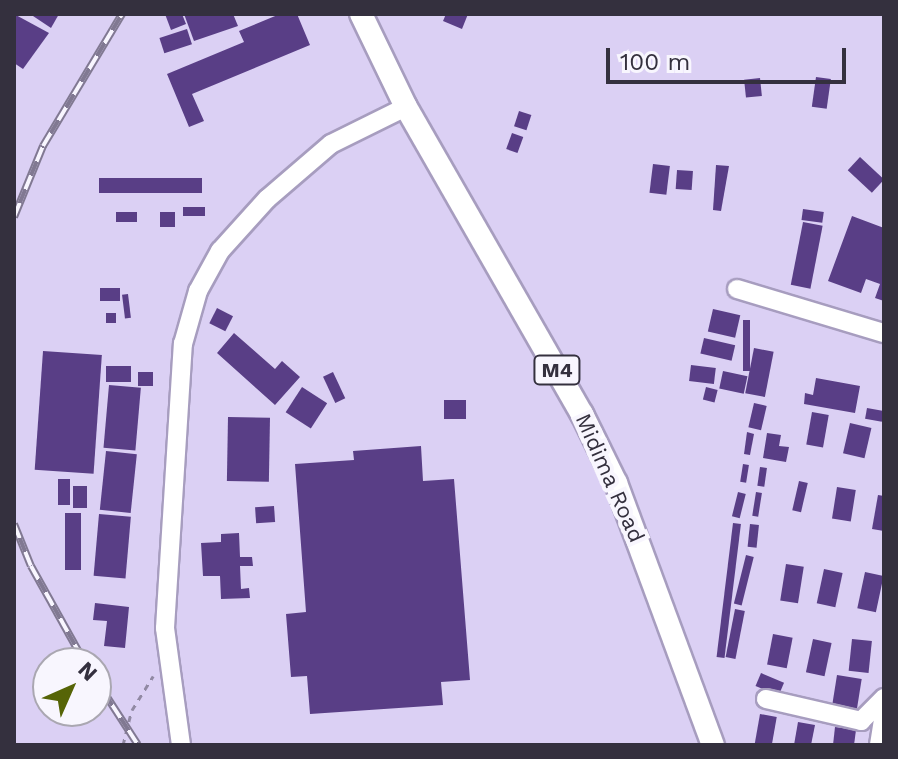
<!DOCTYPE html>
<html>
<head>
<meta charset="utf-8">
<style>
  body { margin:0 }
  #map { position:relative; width:898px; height:759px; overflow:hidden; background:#dbd0f4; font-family:"Work Sans",sans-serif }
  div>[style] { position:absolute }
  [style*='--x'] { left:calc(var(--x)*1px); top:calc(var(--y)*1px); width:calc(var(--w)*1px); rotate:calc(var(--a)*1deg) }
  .building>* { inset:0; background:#593e86; transform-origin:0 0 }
  .path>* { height:3px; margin-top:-1.5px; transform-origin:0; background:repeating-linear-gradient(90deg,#9189a3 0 6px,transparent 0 12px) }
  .roads { filter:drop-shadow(2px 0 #a79dbf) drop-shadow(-2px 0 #a79dbf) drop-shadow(0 2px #a79dbf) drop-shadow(0 -2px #a79dbf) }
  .minor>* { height:18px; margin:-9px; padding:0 9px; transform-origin:9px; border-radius:9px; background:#fff }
  .major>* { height:22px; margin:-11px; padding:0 11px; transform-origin:11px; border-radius:11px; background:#fff }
  .rail>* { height:8px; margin-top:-4px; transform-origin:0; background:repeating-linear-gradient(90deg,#f8f6fe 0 15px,#817992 0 30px); box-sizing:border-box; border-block:2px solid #817992 }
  span { translate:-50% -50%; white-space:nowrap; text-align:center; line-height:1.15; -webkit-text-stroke:8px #f8f6fe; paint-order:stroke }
  .shield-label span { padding:2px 6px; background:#f8f6fe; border:2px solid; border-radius:6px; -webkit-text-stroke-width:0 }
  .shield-label { font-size:20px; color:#34303e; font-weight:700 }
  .street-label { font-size:22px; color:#34303e }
  .frame { position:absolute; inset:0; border:16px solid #34303e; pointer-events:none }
  .north { position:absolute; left:32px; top:647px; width:80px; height:80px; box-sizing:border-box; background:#f8f6fe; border:2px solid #aaa7b1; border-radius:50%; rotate:45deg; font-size:22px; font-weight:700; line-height:32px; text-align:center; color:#34303e }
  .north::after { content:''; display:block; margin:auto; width:28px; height:36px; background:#566407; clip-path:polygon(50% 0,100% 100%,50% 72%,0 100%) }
  .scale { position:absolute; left:606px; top:48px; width:240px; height:36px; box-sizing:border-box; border:4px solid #34303e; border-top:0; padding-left:10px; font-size:24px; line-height:28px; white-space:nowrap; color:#34303e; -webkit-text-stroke:6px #f8f6fe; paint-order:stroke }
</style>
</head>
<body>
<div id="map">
  <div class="building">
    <div style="clip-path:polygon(14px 14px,49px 33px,23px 69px,14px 63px)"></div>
    <div style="clip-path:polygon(30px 14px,59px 14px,51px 28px)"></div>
    <div style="clip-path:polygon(165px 14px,182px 14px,186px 24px,171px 30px)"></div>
    <div style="clip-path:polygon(184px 14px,233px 14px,238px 26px,194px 41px)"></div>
    <div style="clip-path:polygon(280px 14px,297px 14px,310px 45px,192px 94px,204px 121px,189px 127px,167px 74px,244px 42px,239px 31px)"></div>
    <div style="clip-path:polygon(446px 14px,468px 14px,462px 29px,443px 21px)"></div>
    <div style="left:187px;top:29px;width:16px;height:29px;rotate:72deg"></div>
    <div style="left:816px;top:77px;width:15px;height:30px;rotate:8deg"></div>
    <div style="left:760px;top:78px;width:18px;height:16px;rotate:84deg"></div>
    <div style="left:519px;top:111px;width:13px;height:16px;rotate:18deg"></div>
    <div style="left:512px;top:133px;width:12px;height:17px;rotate:20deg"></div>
    <div style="left:860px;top:157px;width:33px;height:18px;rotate:43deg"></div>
    <div style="left:653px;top:164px;width:17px;height:29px;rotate:7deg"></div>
    <div style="clip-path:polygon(716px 165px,729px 166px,721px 211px,713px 210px)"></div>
    <div style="left:677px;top:170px;width:16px;height:19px;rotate:4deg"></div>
    <div style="left:202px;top:178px;width:15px;height:103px;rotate:90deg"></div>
    <div style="left:183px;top:207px;width:22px;height:9px"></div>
    <div style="left:803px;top:209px;width:21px;height:11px;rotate:8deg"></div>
    <div style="left:116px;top:212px;width:21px;height:10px"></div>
    <div style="left:160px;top:212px;width:15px;height:15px"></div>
    <div style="clip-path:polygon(852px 216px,884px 228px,884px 301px,875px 298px,880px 284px,866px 279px,861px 293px,828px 281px)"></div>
    <div style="left:803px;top:222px;width:20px;height:64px;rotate:11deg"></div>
    <div style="left:100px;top:288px;width:20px;height:13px"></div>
    <div style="left:128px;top:294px;width:24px;height:6px;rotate:83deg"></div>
    <div style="left:217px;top:308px;width:18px;height:17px;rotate:27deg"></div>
    <div style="left:713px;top:309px;width:28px;height:23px;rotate:13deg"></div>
    <div style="left:106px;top:313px;width:10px;height:10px"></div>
    <div style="left:743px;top:320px;width:7px;height:51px"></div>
    <div style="clip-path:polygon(234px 333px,275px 369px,282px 361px,300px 377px,275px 405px,217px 353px)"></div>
    <div style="left:704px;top:338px;width:32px;height:16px;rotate:13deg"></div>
    <div style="left:754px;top:348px;width:20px;height:46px;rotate:11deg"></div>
    <div style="left:43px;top:351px;width:59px;height:119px;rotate:4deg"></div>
    <div style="left:691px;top:365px;width:25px;height:16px;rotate:7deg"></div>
    <div style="left:106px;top:366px;width:25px;height:16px"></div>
    <div style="left:723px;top:371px;width:25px;height:18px;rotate:12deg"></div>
    <div style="left:138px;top:372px;width:15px;height:14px"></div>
    <div style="left:333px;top:372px;width:29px;height:11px;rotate:65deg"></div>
    <div style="clip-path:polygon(816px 378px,860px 386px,855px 413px,804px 404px,805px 393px,813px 395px)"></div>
    <div style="left:109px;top:385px;width:32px;height:63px;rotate:5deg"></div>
    <div style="left:302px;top:387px;width:30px;height:30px;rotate:33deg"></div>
    <div style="left:706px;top:387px;width:12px;height:13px;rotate:14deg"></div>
    <div style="left:466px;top:400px;width:19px;height:22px;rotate:90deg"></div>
    <div style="left:754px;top:403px;width:13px;height:25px;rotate:13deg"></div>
    <div style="left:867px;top:408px;width:17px;height:11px;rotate:10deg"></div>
    <div style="left:812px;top:412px;width:17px;height:33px;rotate:10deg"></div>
    <div style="left:228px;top:417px;width:42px;height:64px;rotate:1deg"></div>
    <div style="left:850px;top:423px;width:22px;height:31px;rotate:13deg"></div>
    <div style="clip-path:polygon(747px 432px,754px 434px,750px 455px,744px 454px)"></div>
    <div style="clip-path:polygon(767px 433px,781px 435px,779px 446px,789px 447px,786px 462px,763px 458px)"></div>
    <div style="clip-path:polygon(421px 446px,423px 481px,454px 479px,470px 680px,441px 682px,443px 705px,310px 714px,307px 676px,291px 677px,286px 614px,306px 612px,295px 464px,354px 460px,353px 451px)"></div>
    <div style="left:106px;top:451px;width:31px;height:59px;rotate:6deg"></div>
    <div style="left:743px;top:464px;width:6px;height:18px;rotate:9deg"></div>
    <div style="left:760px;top:467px;width:7px;height:19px;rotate:8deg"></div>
    <div style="left:58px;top:479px;width:12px;height:26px"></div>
    <div style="left:799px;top:481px;width:9px;height:30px;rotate:13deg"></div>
    <div style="left:73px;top:486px;width:14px;height:22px"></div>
    <div style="left:837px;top:487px;width:19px;height:32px;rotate:9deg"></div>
    <div style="left:738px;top:492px;width:8px;height:25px;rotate:14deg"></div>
    <div style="left:756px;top:492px;width:6px;height:24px;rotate:9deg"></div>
    <div style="clip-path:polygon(878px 495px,884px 496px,884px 531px,872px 529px)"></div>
    <div style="left:274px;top:506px;width:16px;height:19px;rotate:86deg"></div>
    <div style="left:65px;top:513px;width:16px;height:57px"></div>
    <div style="left:99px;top:514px;width:32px;height:62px;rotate:5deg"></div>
    <div style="left:733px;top:523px;width:8px;height:135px;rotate:7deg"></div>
    <div style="left:750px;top:524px;width:9px;height:23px;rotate:6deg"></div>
    <div style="clip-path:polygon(239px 533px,240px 557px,252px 557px,253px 566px,240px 566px,241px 589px,249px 588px,250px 598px,221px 599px,220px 576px,203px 576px,201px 543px,221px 542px,221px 534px)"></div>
    <div style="left:746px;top:555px;width:8px;height:50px;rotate:14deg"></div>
    <div style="left:786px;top:564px;width:18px;height:37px;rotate:9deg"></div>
    <div style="left:824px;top:569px;width:19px;height:35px;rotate:12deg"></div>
    <div style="left:865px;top:572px;width:19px;height:37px;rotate:12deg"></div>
    <div style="clip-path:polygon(95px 603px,129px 607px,125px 648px,104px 646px,107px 621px,93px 620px)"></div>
    <div style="left:735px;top:609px;width:10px;height:49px;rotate:11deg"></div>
    <div style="left:773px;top:634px;width:20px;height:31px;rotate:11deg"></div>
    <div style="left:813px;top:639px;width:19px;height:34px;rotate:12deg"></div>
    <div style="left:852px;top:639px;width:20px;height:32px;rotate:6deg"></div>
    <div style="left:761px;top:673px;width:25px;height:14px;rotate:23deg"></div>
    <div style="left:837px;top:675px;width:25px;height:31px;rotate:9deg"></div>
    <div style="left:760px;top:714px;width:17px;height:31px;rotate:10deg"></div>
    <div style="clip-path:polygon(798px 722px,815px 725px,811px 745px,794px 745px)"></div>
    <div style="clip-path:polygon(835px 727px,856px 730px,854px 745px,833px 745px)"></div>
  </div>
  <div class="path">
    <div style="--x:123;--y:745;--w:36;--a:-76"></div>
    <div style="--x:132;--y:710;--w:40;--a:-58"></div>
  </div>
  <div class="roads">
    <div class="minor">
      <div style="--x:737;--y:289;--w:153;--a:16.7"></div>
      <div style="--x:766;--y:699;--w:98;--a:13"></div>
      <div style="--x:861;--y:721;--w:33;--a:-45"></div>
      <div style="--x:181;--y:745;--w:118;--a:-97.8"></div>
      <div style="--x:165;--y:628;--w:285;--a:-86.4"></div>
      <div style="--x:183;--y:344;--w:55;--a:-74.2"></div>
      <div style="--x:198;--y:291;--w:46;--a:-61.2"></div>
      <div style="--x:220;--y:251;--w:70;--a:-47.9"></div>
      <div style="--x:267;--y:199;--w:84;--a:-40.7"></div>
      <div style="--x:331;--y:144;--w:84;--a:-26.3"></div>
      <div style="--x:879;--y:745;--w:31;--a:-81"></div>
    </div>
    <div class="major">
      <div style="--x:361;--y:14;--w:103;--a:64.2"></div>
      <div style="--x:406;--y:107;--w:354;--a:60.2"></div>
      <div style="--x:582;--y:414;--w:77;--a:63.8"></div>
      <div style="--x:616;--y:483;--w:279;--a:69.7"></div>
    </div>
  </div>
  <div class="rail">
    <div style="--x:14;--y:217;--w:77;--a:-67.8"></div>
    <div style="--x:43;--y:146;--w:154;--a:-59.1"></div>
    <div style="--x:14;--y:524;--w:45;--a:68"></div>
    <div style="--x:31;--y:566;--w:111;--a:60.9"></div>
    <div style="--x:96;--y:680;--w:77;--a:57.1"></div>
  </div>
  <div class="shield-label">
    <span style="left:557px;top:370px">M4</span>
  </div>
  <div class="street-label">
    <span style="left:610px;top:478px;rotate:66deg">Midima Road</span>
  </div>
  <div class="frame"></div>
  <div class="north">N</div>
  <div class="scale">100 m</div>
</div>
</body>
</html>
